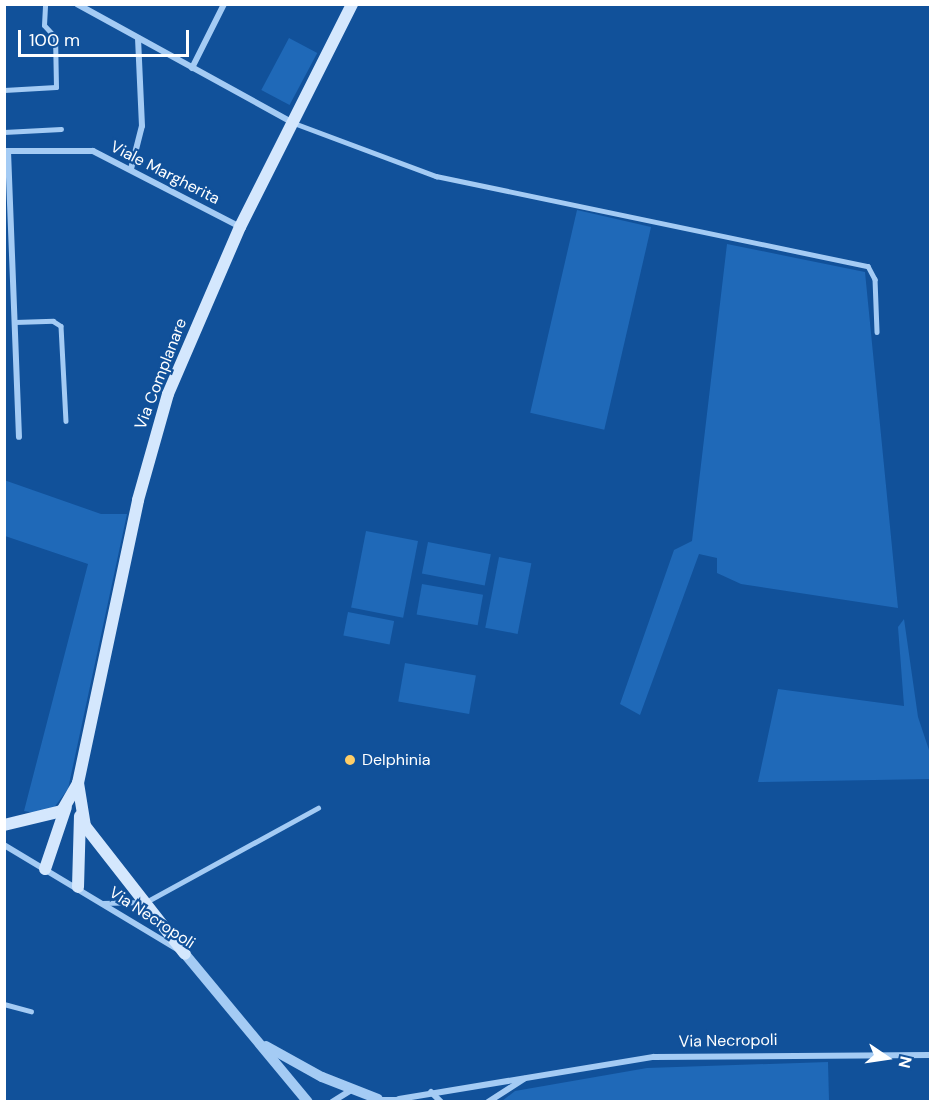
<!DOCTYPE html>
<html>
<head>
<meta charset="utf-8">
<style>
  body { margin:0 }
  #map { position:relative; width:935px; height:1106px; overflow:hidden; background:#11519a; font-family:"DM Sans",sans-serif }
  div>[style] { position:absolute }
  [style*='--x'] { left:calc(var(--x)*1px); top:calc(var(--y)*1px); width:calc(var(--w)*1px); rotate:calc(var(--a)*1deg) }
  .green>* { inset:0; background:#1f69b8; transform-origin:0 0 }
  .service>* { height:4.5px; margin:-2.25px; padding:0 2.25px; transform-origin:2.25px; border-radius:2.25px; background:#a4cbf4 }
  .pedestrian>* { height:5px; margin:-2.5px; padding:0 2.5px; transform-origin:2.5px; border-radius:2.5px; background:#a4cbf4 }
  .minor>* { height:6px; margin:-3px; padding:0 3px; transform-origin:3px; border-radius:3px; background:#a4cbf4 }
  .tertiary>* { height:10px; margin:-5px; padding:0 5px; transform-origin:5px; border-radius:5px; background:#a4cbf4 }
  .secondary>* { height:12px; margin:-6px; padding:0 6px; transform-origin:6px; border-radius:6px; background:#d4e7fd }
  .dots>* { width:16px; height:16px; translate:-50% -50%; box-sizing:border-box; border:3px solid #11519a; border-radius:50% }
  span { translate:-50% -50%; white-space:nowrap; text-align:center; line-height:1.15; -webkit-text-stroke:4.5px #11519a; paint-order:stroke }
  .street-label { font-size:16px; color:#fff }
  .poi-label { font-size:16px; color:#fff }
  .left { translate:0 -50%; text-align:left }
  .frame { position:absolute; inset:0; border:6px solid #fff; pointer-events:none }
  .north { position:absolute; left:857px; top:1028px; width:60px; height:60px; -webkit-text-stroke:4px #11519a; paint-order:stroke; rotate:103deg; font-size:16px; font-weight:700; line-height:24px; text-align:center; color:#fff }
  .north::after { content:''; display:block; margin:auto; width:21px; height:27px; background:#fff; clip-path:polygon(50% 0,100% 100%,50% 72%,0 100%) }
  .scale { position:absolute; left:18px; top:30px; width:171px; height:27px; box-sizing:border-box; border:3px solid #fff; border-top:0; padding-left:8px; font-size:18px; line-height:21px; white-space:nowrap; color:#fff; -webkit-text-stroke:4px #11519a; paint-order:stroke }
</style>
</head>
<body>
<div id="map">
  <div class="green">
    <div style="left:289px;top:38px;width:32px;height:59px;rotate:28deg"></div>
    <div style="left:577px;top:210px;width:76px;height:208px;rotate:13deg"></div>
    <div style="clip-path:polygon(727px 244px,865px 272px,898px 608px,741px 584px,717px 573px,717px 558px,699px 554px,640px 715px,620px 704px,674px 550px,692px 541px)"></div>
    <div style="clip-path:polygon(4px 480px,101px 514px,127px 514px,68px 789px,53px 809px,40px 814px,24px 811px,88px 564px,5px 536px)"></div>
    <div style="left:366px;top:531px;width:53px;height:78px;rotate:11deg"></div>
    <div style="left:428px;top:542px;width:64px;height:32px;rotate:11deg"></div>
    <div style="left:499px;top:557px;width:33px;height:72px;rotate:11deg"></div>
    <div style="left:422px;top:584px;width:62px;height:31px;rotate:10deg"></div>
    <div style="left:348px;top:612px;width:47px;height:24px;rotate:11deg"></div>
    <div style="clip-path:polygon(904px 619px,918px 717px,930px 753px,930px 779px,758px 782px,778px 689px,904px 706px,898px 627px)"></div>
    <div style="left:405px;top:663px;width:72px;height:39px;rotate:10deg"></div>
    <div style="clip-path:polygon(828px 1062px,829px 1101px,502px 1101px,515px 1091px,647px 1068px)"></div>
  </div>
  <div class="service">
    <div style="--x:294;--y:123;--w:152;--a:20.5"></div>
    <div style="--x:436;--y:176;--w:441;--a:11.8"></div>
    <div style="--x:868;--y:266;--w:15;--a:62"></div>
    <div style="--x:875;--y:279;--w:53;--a:87.8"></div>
    <div style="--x:4;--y:132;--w:57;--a:-3"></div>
    <div style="--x:15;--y:322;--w:38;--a:-2"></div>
    <div style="--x:53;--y:321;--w:9;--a:32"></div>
    <div style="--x:61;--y:326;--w:95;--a:87"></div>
    <div style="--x:102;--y:903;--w:44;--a:-1.3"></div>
    <div style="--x:146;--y:902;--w:196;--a:-28.7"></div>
    <div style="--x:4;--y:1004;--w:28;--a:15"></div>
  </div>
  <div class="pedestrian">
    <div style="--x:4;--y:90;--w:52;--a:-3.3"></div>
    <div style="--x:56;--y:87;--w:50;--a:-91.1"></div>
    <div style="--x:55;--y:37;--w:16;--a:-133"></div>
    <div style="--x:44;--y:25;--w:21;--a:-87"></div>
  </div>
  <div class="minor">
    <div style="--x:77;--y:4;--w:245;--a:28.8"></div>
    <div style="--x:192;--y:68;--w:72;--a:-63.4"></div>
    <div style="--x:5;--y:151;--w:88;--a:0"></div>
    <div style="--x:93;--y:151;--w:165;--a:27.3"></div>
    <div style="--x:8;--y:151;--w:286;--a:87.8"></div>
    <div style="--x:131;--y:169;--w:44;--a:-75.7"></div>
    <div style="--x:142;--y:126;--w:88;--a:-92.6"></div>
    <div style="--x:4;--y:845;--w:202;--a:31"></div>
    <div style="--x:431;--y:1092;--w:14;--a:45"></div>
    <div style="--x:399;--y:1099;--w:258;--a:-9.4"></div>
    <div style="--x:654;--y:1057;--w:276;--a:-0.4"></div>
    <div style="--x:332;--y:1102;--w:22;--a:-32"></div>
    <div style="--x:488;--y:1102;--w:43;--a:-32.6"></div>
  </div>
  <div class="tertiary">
    <div style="--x:185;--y:954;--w:192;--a:50.3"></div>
    <div style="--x:266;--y:1046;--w:64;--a:29"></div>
    <div style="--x:322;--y:1077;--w:60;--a:21.4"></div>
    <div style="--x:373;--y:1102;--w:28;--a:0"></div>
  </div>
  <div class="secondary">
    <div style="--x:78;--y:783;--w:44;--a:80.8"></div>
    <div style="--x:85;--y:826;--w:162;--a:52"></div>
    <div style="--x:4;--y:825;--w:60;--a:-13.6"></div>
    <div style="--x:62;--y:811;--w:32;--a:-60"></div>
    <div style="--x:78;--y:783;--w:289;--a:-78"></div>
    <div style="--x:138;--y:500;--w:110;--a:-74.2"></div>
    <div style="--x:168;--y:394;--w:182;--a:-66.7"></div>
    <div style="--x:240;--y:227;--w:250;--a:-63.3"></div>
    <div style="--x:45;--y:869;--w:65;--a:-71.3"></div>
    <div style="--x:78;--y:887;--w:71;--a:-88.4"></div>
  </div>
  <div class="dots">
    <div style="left:350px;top:760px;background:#ffce67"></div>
  </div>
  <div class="street-label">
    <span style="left:165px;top:173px;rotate:27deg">Viale Margherita</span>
    <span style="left:161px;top:374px;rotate:-69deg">Via Complanare</span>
    <span style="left:152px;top:918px;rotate:33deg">Via Necropoli</span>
    <span style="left:728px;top:1041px;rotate:-1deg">Via Necropoli</span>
  </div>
  <div class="poi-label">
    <span class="left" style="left:362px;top:760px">Delphinia</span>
  </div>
  <div class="frame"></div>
  <div class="north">N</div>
  <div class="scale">100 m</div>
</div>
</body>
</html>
